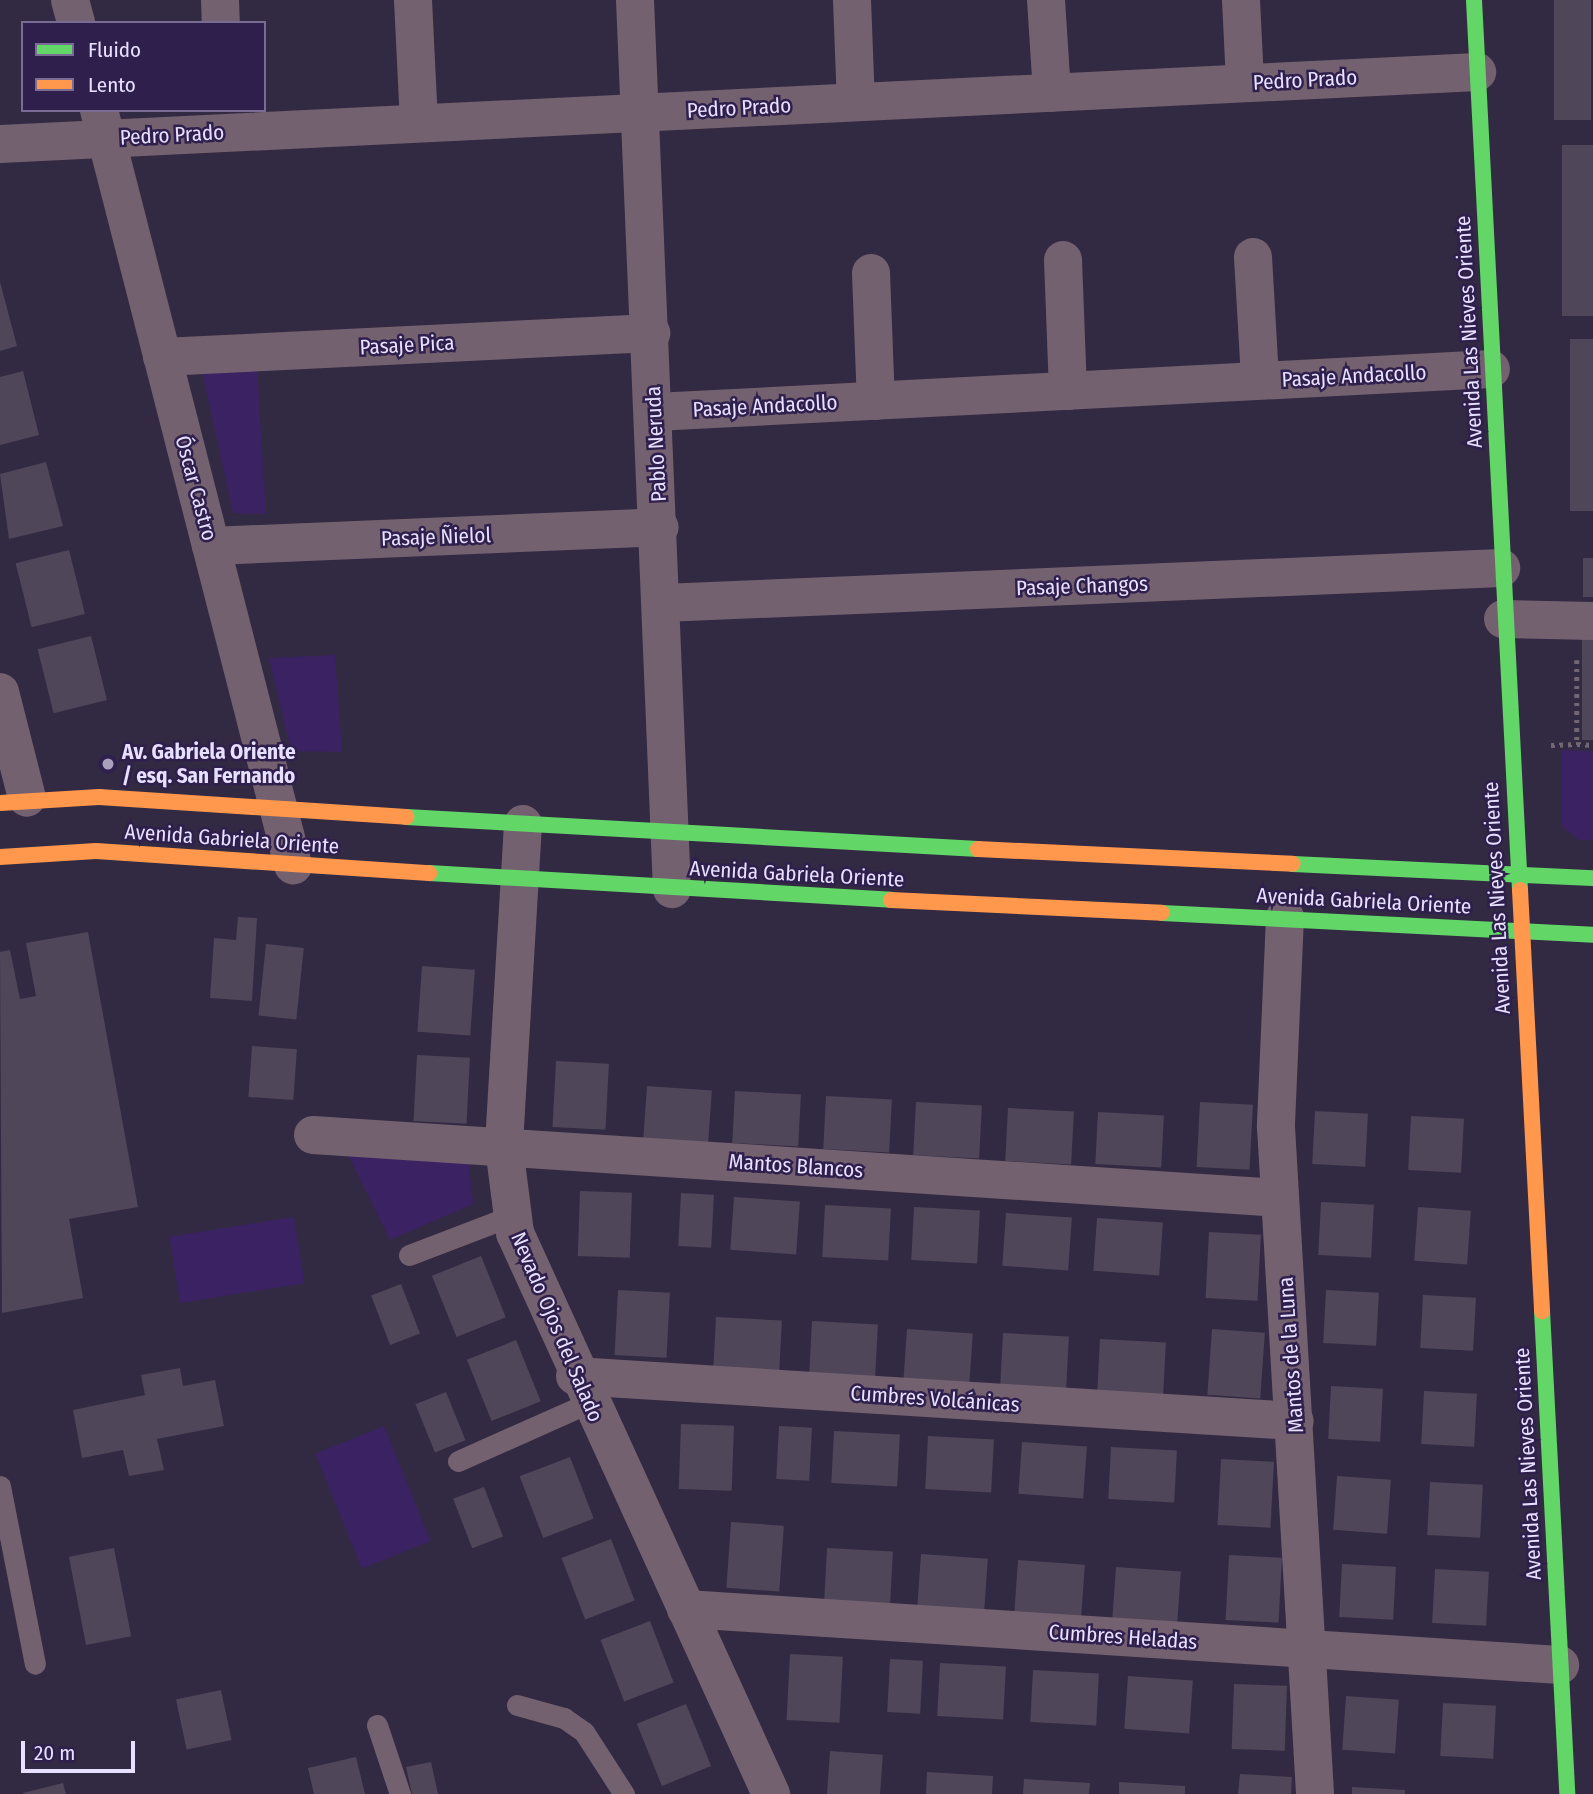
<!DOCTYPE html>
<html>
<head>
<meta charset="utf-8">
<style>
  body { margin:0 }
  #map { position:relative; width:1593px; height:1794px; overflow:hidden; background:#322a42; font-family:"Fira Sans Condensed",sans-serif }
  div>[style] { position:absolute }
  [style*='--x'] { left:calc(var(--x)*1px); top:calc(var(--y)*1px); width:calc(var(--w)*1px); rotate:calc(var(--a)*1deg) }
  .green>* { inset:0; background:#3b2263; transform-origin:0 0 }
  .building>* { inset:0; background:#50465a; transform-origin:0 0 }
  .path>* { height:4.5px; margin-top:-2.25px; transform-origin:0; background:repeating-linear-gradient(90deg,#726673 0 3.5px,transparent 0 8.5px) }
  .lane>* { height:21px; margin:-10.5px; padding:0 10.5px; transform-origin:10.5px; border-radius:10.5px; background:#74616f }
  .street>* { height:38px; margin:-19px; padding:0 19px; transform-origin:19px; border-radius:19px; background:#74616f }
  .fast>* { height:16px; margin:-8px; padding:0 8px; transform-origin:8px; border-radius:8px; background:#63d668 }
  .slow>* { height:16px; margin:-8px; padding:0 8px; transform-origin:8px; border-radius:8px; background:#ff974d }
  .dots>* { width:19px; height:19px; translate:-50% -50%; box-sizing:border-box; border:4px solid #2e1f4d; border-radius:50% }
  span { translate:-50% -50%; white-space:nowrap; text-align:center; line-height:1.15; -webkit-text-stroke:5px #2e1f4d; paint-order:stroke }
  .street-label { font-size:21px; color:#e7e0fe }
  .poi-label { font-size:21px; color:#e7e0fe; font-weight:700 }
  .left { translate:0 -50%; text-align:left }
  .legend { position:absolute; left:21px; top:21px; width:245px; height:91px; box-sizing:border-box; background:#2e1f4d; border:2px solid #786c94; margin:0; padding:9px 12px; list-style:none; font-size:21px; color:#e7e0fe }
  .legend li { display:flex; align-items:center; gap:14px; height:35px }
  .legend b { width:35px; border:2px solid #786c94 }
  .scale { position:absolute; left:21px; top:1741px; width:114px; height:32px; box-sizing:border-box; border:4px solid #e7e0fe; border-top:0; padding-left:9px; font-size:21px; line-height:24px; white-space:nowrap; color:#e7e0fe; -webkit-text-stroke:5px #2e1f4d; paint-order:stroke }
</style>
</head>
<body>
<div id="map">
  <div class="green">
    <div style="clip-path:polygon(257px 365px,266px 514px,233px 513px,202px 372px)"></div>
    <div style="clip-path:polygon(335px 655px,342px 752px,291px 751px,269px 658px)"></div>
    <div style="clip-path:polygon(1561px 750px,1593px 751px,1593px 840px,1579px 840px,1561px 825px)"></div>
    <div style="clip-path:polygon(345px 1149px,468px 1156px,473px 1204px,390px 1240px)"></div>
    <div style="left:294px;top:1217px;width:67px;height:126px;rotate:81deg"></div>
    <div style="left:384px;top:1426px;width:124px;height:74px;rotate:68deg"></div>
  </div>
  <div class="building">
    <div style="left:1554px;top:0;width:37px;height:120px"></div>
    <div style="left:1562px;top:145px;width:31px;height:171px"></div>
    <div style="clip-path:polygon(0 282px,17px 346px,0 351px)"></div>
    <div style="left:1570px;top:339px;width:23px;height:172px"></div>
    <div style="clip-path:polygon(23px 371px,39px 435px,0 445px,0 377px)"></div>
    <div style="clip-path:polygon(46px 462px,63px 526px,9px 539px,0 474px)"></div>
    <div style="left:69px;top:550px;width:66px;height:55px;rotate:76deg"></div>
    <div style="left:1583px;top:558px;width:10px;height:39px"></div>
    <div style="left:1582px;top:634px;width:11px;height:106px"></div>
    <div style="left:91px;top:636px;width:66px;height:55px;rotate:76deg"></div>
    <div style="clip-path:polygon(238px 917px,257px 918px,252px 1001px,210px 998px,214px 938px,236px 940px)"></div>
    <div style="clip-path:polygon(88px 932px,138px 1207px,69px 1219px,83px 1298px,2px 1313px,0 952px,10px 950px,20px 999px,36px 996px,26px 943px)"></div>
    <div style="left:266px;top:944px;width:38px;height:72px;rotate:6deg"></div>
    <div style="left:422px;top:966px;width:53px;height:66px;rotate:4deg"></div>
    <div style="left:252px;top:1046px;width:45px;height:51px;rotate:4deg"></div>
    <div style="left:417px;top:1055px;width:53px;height:66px;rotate:3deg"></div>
    <div style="left:556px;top:1061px;width:53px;height:66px;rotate:3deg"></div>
    <div style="left:647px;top:1086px;width:65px;height:53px;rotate:4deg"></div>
    <div style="left:735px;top:1091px;width:66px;height:52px;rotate:3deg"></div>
    <div style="left:826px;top:1096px;width:66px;height:53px;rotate:3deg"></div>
    <div style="left:916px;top:1102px;width:66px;height:53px;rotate:3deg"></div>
    <div style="left:1200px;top:1102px;width:53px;height:65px;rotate:3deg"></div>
    <div style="left:1008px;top:1108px;width:66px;height:53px;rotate:3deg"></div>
    <div style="left:1315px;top:1111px;width:53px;height:53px;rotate:3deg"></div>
    <div style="left:1098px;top:1112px;width:66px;height:52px;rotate:3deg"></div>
    <div style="left:1411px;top:1116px;width:53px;height:54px;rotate:3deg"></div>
    <div style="left:580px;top:1191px;width:52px;height:65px;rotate:2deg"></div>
    <div style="left:681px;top:1193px;width:33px;height:53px;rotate:3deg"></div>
    <div style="left:734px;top:1197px;width:66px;height:53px;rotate:4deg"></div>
    <div style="left:1321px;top:1202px;width:53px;height:53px;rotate:3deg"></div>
    <div style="left:825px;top:1205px;width:66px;height:52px;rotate:3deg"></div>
    <div style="left:914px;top:1207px;width:66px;height:53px;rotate:3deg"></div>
    <div style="left:1418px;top:1207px;width:53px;height:54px;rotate:4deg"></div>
    <div style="left:1006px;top:1213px;width:66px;height:53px;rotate:4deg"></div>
    <div style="left:1097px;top:1218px;width:66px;height:53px;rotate:4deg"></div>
    <div style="left:1209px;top:1232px;width:52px;height:66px;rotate:3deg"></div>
    <div style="left:481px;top:1256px;width:66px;height:53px;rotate:68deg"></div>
    <div style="left:401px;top:1284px;width:53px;height:32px;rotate:69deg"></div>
    <div style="left:618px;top:1290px;width:52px;height:65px;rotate:3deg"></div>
    <div style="left:1326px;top:1290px;width:53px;height:53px;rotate:3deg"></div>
    <div style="left:1423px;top:1295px;width:53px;height:53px;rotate:3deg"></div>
    <div style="left:716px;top:1317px;width:66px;height:53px;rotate:3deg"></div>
    <div style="left:812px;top:1321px;width:66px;height:53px;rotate:3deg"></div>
    <div style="left:907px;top:1329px;width:66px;height:53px;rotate:4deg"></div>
    <div style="left:1212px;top:1329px;width:53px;height:66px;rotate:4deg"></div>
    <div style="left:1003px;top:1333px;width:66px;height:53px;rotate:3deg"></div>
    <div style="left:1100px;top:1339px;width:66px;height:53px;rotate:3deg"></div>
    <div style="left:516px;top:1340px;width:66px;height:53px;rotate:68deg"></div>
    <div style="clip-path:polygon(180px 1368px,183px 1386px,215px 1380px,224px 1426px,157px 1439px,164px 1470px,129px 1476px,123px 1450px,82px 1458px,73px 1410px,145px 1395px,141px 1375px)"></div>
    <div style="left:1331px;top:1386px;width:52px;height:53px;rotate:3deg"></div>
    <div style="left:1424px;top:1391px;width:53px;height:53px;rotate:3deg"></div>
    <div style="left:446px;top:1392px;width:52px;height:33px;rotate:68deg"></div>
    <div style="left:681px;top:1424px;width:53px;height:65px;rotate:2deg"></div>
    <div style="left:779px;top:1426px;width:33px;height:53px;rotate:3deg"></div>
    <div style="left:834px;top:1431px;width:66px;height:52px;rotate:3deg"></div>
    <div style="left:928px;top:1436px;width:66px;height:53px;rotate:3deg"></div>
    <div style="left:1022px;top:1442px;width:65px;height:52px;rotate:4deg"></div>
    <div style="left:1111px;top:1447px;width:66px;height:52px;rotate:3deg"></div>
    <div style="left:570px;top:1457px;width:66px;height:54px;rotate:69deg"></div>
    <div style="left:1221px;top:1459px;width:53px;height:66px;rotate:3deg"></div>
    <div style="left:1337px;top:1476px;width:54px;height:54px;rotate:4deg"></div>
    <div style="left:1430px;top:1482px;width:53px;height:53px;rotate:3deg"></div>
    <div style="left:484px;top:1487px;width:53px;height:33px;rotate:69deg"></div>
    <div style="left:731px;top:1522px;width:53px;height:66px;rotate:4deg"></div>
    <div style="left:611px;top:1539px;width:66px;height:53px;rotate:69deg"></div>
    <div style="left:114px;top:1548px;width:90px;height:46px;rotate:79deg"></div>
    <div style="left:827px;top:1548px;width:66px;height:52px;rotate:3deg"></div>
    <div style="left:921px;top:1554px;width:67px;height:53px;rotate:4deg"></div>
    <div style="left:1229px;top:1555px;width:53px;height:65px;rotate:3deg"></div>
    <div style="left:1018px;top:1560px;width:67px;height:53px;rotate:4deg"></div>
    <div style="left:1342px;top:1564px;width:54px;height:53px;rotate:3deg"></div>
    <div style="left:1116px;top:1567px;width:65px;height:52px;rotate:4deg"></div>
    <div style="left:1435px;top:1569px;width:54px;height:54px;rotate:3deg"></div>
    <div style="left:650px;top:1621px;width:66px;height:53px;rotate:69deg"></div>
    <div style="left:790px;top:1654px;width:53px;height:66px;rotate:3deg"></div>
    <div style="left:890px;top:1659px;width:33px;height:53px;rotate:3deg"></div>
    <div style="left:940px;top:1663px;width:66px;height:53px;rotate:3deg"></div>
    <div style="left:1033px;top:1670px;width:66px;height:52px;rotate:3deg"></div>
    <div style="left:1128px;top:1676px;width:65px;height:53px;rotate:4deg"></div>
    <div style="left:1234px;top:1684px;width:53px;height:65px;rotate:2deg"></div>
    <div style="left:221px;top:1690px;width:51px;height:46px;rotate:78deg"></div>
    <div style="left:1346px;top:1696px;width:53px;height:54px;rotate:4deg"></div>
    <div style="left:1443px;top:1703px;width:53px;height:53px;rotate:3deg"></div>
    <div style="left:686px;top:1704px;width:67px;height:53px;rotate:68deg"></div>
    <div style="left:830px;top:1751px;width:53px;height:43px;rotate:4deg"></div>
    <div style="clip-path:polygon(356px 1757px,365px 1794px,314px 1794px,308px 1768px)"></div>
    <div style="clip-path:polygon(431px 1762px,438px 1794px,412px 1794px,406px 1767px)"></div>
    <div style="clip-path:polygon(927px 1772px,993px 1776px,992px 1794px,926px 1794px)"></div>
    <div style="clip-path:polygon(1240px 1774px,1292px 1777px,1291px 1794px,1238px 1794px)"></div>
    <div style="clip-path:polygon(1024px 1779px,1090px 1783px,1089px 1794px,1023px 1794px)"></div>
    <div style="clip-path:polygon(1119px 1782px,1185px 1786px,1185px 1794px,1119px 1794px)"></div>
    <div style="clip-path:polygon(63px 1783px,66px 1794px,23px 1794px,23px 1793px)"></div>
    <div style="clip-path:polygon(1352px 1787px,1405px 1790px,1405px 1794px,1352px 1794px)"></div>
  </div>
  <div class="path">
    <div style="--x:1577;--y:660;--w:84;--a:90"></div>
    <div style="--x:1577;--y:744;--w:16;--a:4"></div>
    <div style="--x:1551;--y:745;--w:26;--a:-2"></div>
  </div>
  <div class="lane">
    <div style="--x:409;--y:1255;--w:109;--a:-20.9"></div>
    <div style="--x:458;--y:1461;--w:142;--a:-24"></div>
    <div style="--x:0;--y:1486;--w:181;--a:78.9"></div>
    <div style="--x:517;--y:1705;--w:49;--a:15.5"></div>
    <div style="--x:564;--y:1718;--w:24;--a:35"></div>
    <div style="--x:584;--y:1732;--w:74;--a:57.2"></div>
    <div style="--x:377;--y:1725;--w:73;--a:71.6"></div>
  </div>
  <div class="street">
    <div style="--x:70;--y:0;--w:24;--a:75"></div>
    <div style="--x:220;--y:0;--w:23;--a:88"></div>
    <div style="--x:413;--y:0;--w:123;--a:87.2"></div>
    <div style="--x:635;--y:0;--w:890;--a:87.62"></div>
    <div style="--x:852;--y:0;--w:102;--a:87.8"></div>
    <div style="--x:1046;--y:0;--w:93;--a:86.3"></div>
    <div style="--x:1241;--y:0;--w:83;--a:87.2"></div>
    <div style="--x:99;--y:110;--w:780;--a:75.59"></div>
    <div style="--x:0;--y:144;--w:1479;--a:-2.79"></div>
    <div style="--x:1253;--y:257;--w:123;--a:86.7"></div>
    <div style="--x:1063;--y:260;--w:131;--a:87.8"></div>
    <div style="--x:871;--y:273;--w:128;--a:87.8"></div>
    <div style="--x:162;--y:357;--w:490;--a:-2.8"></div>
    <div style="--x:655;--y:412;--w:837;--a:-2.94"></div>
    <div style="--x:211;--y:546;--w:449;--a:-2.4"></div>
    <div style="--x:663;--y:603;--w:839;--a:-2.39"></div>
    <div style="--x:1503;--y:619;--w:90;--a:1.3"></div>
    <div style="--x:0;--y:692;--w:109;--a:75.7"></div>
    <div style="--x:523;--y:824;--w:324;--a:93.4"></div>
    <div style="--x:504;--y:1147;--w:87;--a:82.7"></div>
    <div style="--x:515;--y:1233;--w:617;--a:65.47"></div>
    <div style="--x:1285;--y:917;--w:210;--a:92.5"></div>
    <div style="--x:1276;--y:1127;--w:668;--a:86.65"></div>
    <div style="--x:313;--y:1135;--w:969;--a:3.73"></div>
    <div style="--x:575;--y:1376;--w:721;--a:3.58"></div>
    <div style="--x:686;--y:1609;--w:876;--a:3.67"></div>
  </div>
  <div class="fast">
    <div style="--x:1474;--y:0;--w:891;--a:87.04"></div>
    <div style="--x:406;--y:817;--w:573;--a:3.2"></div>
    <div style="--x:1293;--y:864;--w:300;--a:2.7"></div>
    <div style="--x:429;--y:873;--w:463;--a:3.3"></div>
    <div style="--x:1162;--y:913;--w:432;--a:2.9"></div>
    <div style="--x:1542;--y:1311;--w:484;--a:87"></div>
  </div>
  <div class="slow">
    <div style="--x:0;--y:803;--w:99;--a:-3.5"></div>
    <div style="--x:99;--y:797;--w:308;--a:3.7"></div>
    <div style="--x:978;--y:849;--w:315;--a:2.7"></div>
    <div style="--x:0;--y:857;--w:96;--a:-3.6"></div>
    <div style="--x:96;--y:851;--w:334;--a:3.8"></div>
    <div style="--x:1520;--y:890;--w:422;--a:87"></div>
    <div style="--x:891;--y:900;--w:271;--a:2.7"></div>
  </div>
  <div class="dots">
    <div style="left:108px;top:764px;background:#a8a0bc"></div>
  </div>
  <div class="street-label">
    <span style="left:1305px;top:80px;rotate:-3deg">Pedro Prado</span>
    <span style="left:739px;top:108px;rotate:-3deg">Pedro Prado</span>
    <span style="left:172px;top:135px;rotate:-3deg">Pedro Prado</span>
    <span style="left:1469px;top:332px;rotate:-93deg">Avenida Las Nieves Oriente</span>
    <span style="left:407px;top:345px;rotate:-3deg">Pasaje Pica</span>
    <span style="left:1354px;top:376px;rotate:-3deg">Pasaje Andacollo</span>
    <span style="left:765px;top:406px;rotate:-3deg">Pasaje Andacollo</span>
    <span style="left:656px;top:444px;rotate:-93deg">Pablo Neruda</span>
    <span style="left:196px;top:488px;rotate:75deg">Óscar Castro</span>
    <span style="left:436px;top:537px;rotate:-2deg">Pasaje Ñielol</span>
    <span style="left:1082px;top:586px;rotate:-2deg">Pasaje Changos</span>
    <span style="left:232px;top:839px;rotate:4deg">Avenida Gabriela Oriente</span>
    <span style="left:797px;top:874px;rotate:3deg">Avenida Gabriela Oriente</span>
    <span style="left:1497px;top:898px;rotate:-93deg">Avenida Las Nieves Oriente</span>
    <span style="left:1364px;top:901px;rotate:3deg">Avenida Gabriela Oriente</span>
    <span style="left:796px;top:1166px;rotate:4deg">Mantos Blancos</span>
    <span style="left:557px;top:1327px;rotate:67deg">Nevado Ojos del Salado</span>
    <span style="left:1291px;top:1355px;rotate:-94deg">Mantos de la Luna</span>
    <span style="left:935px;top:1399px;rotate:4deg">Cumbres Volcánicas</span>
    <span style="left:1528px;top:1464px;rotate:-93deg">Avenida Las Nieves Oriente</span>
    <span style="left:1123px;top:1637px;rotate:4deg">Cumbres Heladas</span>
  </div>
  <div class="poi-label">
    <span class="left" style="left:122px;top:764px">Av. Gabriela Oriente<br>/ esq. San Fernando</span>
  </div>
  <ul class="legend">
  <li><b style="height:9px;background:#63d668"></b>Fluido</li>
  <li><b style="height:9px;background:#ff974d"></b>Lento</li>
  </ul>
  <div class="scale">20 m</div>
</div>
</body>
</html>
